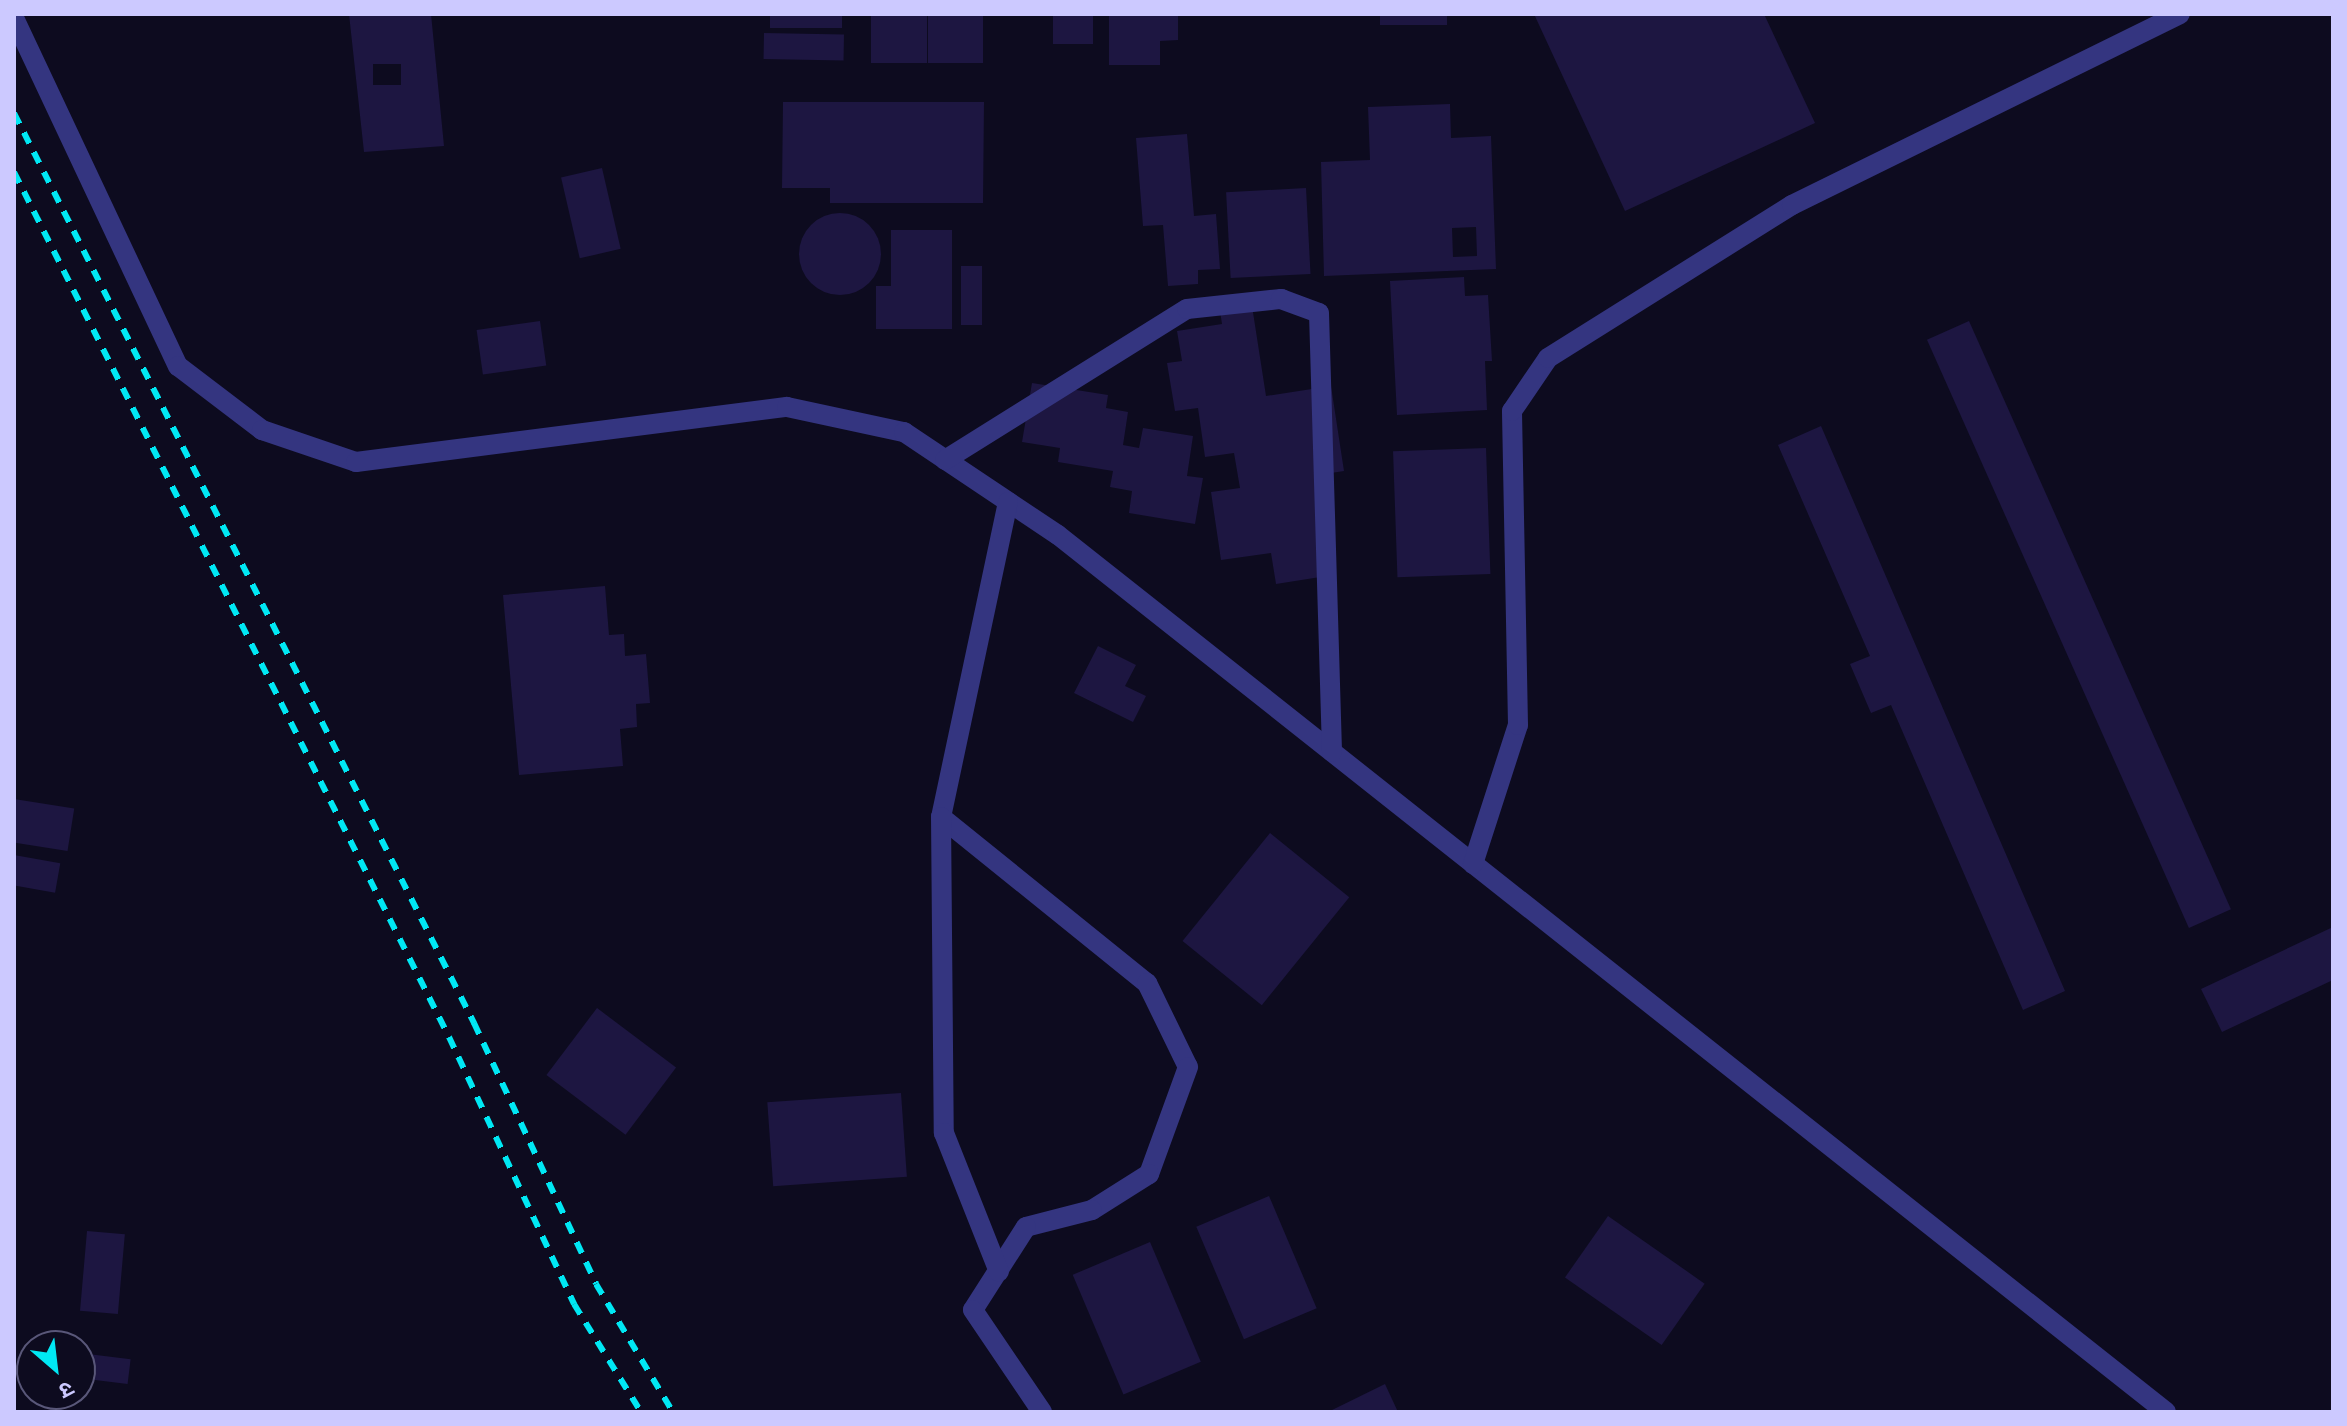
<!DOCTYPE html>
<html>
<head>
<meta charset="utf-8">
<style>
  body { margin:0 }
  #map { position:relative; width:2347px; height:1426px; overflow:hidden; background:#0d0b1f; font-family:"Source Sans 3","Noto Sans Devanagari",sans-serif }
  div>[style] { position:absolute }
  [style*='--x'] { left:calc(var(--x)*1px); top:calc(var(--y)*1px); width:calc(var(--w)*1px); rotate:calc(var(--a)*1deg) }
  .building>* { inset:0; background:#1d1641; transform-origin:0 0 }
  .round { border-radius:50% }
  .minor>* { height:20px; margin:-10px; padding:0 10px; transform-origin:10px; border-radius:10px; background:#343580 }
  .rail>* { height:6px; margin-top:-3px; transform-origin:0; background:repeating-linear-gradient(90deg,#00e8f4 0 12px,transparent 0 22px) }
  span { translate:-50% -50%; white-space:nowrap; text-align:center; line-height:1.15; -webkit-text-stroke:8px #0d0b1f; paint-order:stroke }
  .frame { position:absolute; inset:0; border:16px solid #ccc9ff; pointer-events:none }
  .north { position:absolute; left:16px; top:1330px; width:80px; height:80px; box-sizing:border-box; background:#0d0b1f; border:2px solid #595779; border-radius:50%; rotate:152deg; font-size:22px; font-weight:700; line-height:32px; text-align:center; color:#ccc9ff }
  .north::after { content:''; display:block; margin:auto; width:28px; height:36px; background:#00e8f4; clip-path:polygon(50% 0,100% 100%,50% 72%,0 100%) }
</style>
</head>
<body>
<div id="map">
  <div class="building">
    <div style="clip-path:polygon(evenodd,349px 14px,431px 14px,444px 146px,364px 152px,349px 14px,373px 64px,401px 64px,401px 85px,373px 85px,373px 64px)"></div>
    <div style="left:770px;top:14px;width:72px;height:14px"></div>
    <div style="left:871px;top:14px;width:56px;height:49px"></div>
    <div style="left:928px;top:14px;width:55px;height:49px"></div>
    <div style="left:1053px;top:14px;width:40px;height:30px"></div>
    <div style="clip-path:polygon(1109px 14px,1178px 14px,1178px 40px,1160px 41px,1160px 65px,1109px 65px)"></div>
    <div style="left:1380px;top:14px;width:67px;height:11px"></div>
    <div style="clip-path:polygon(1534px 14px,1764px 14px,1815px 123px,1625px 211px)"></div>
    <div style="left:764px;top:33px;width:80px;height:26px;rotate:1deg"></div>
    <div style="clip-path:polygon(783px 102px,984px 102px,983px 203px,830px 203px,830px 188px,782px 188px)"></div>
    <div style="clip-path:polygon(evenodd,1450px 104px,1451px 138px,1491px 136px,1496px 269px,1324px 276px,1321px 162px,1370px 160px,1368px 107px,1450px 104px,1476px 227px,1477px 256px,1453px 257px,1452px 228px,1476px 227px)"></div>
    <div style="clip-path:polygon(1187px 134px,1194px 216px,1216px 214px,1220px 269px,1198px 270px,1198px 284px,1168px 286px,1163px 225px,1143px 226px,1136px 138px)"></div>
    <div style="left:602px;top:168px;width:83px;height:42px;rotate:77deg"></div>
    <div style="left:1306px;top:188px;width:86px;height:80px;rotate:87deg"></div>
    <div class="round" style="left:799px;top:213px;width:82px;height:82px"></div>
    <div style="clip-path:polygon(891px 230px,952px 230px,952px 329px,876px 329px,876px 286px,891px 286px)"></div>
    <div style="left:982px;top:266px;width:59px;height:21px;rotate:90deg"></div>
    <div style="clip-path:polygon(1464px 277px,1465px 296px,1488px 295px,1492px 361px,1485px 361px,1487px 410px,1397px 415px,1390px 281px)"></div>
    <div style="clip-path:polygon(1250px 293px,1266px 396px,1331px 386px,1344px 471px,1318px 475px,1333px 575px,1276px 584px,1271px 553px,1221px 560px,1211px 492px,1240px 488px,1234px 453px,1205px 457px,1198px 408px,1175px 411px,1167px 363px,1182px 361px,1177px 331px,1222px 324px,1218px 298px)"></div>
    <div style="left:540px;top:321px;width:45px;height:64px;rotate:82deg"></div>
    <div style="left:1969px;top:321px;width:644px;height:46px;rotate:66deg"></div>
    <div style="clip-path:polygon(1032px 383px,1108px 395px,1106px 408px,1128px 412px,1123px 445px,1139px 448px,1143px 428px,1193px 436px,1187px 476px,1203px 478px,1195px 524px,1129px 513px,1132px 491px,1110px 487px,1113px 471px,1058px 462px,1060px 448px,1022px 442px)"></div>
    <div style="clip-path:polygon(1821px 426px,2065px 991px,2023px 1010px,1891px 705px,1871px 713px,1850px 664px,1870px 656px,1778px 445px)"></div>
    <div style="left:1486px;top:448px;width:126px;height:93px;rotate:88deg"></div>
    <div style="clip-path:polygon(605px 586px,609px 635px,624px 634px,625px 656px,646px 654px,650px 703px,636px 704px,637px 727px,620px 729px,623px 766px,519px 775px,503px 595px)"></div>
    <div style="clip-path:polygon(1098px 646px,1136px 665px,1125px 686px,1146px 696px,1133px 722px,1074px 693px)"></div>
    <div style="left:14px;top:799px;width:61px;height:43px;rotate:9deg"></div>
    <div style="left:1270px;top:833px;width:102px;height:139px;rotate:39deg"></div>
    <div style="left:14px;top:855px;width:47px;height:30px;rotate:10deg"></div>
    <div style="clip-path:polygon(2333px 927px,2333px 980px,2222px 1032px,2201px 989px)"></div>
    <div style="left:597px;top:1008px;width:99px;height:84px;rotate:37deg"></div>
    <div style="left:901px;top:1093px;width:84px;height:134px;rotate:86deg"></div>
    <div style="left:1269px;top:1196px;width:122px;height:79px;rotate:67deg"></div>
    <div style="left:1608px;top:1216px;width:118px;height:75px;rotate:35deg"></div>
    <div style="left:87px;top:1231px;width:38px;height:80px;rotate:5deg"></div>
    <div style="left:1150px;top:1242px;width:130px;height:84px;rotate:67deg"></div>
    <div style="left:80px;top:1353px;width:51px;height:25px;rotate:7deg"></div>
    <div style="clip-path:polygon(1385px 1384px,1398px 1412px,1328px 1412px)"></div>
  </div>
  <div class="minor">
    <div style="--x:14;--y:18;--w:385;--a:64.8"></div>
    <div style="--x:178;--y:366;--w:106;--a:37.3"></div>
    <div style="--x:262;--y:430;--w:99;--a:18.8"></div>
    <div style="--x:356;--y:462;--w:434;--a:-7.3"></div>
    <div style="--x:787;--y:407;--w:120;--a:12.1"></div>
    <div style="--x:904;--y:432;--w:185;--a:33.8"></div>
    <div style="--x:1058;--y:535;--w:1413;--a:38.36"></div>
    <div style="--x:945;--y:460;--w:285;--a:-32"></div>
    <div style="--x:1187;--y:309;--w:95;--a:-6.1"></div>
    <div style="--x:1281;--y:299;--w:40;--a:20.2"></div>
    <div style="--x:1319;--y:313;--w:439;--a:88.3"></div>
    <div style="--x:1008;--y:502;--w:322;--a:102"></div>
    <div style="--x:941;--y:817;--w:265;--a:38.9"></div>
    <div style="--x:1147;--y:983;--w:93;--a:64"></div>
    <div style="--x:1188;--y:1067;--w:114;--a:110"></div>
    <div style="--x:1149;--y:1174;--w:67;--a:147.7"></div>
    <div style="--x:1092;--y:1210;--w:68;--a:165.6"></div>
    <div style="--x:1026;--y:1227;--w:98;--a:122.6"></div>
    <div style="--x:973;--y:1310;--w:123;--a:55.9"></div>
    <div style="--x:941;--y:817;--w:316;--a:89.5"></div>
    <div style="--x:944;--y:1133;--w:149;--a:68.4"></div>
    <div style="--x:1473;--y:864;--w:146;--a:-72.1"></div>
    <div style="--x:1518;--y:725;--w:314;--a:-91.1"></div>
    <div style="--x:1512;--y:411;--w:64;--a:-55.8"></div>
    <div style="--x:1548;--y:358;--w:288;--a:-32.1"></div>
    <div style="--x:1792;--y:205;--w:432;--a:-26.2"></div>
  </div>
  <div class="rail">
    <div style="--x:14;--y:113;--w:1020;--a:63.18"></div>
    <div style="--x:474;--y:1023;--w:288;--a:64.9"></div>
    <div style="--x:596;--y:1284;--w:149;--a:59"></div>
    <div style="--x:14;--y:172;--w:968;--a:63.3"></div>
    <div style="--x:449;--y:1037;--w:295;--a:64.9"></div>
    <div style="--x:574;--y:1304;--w:127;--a:58.2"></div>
  </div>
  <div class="frame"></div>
  <div class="north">उ</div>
</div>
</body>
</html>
